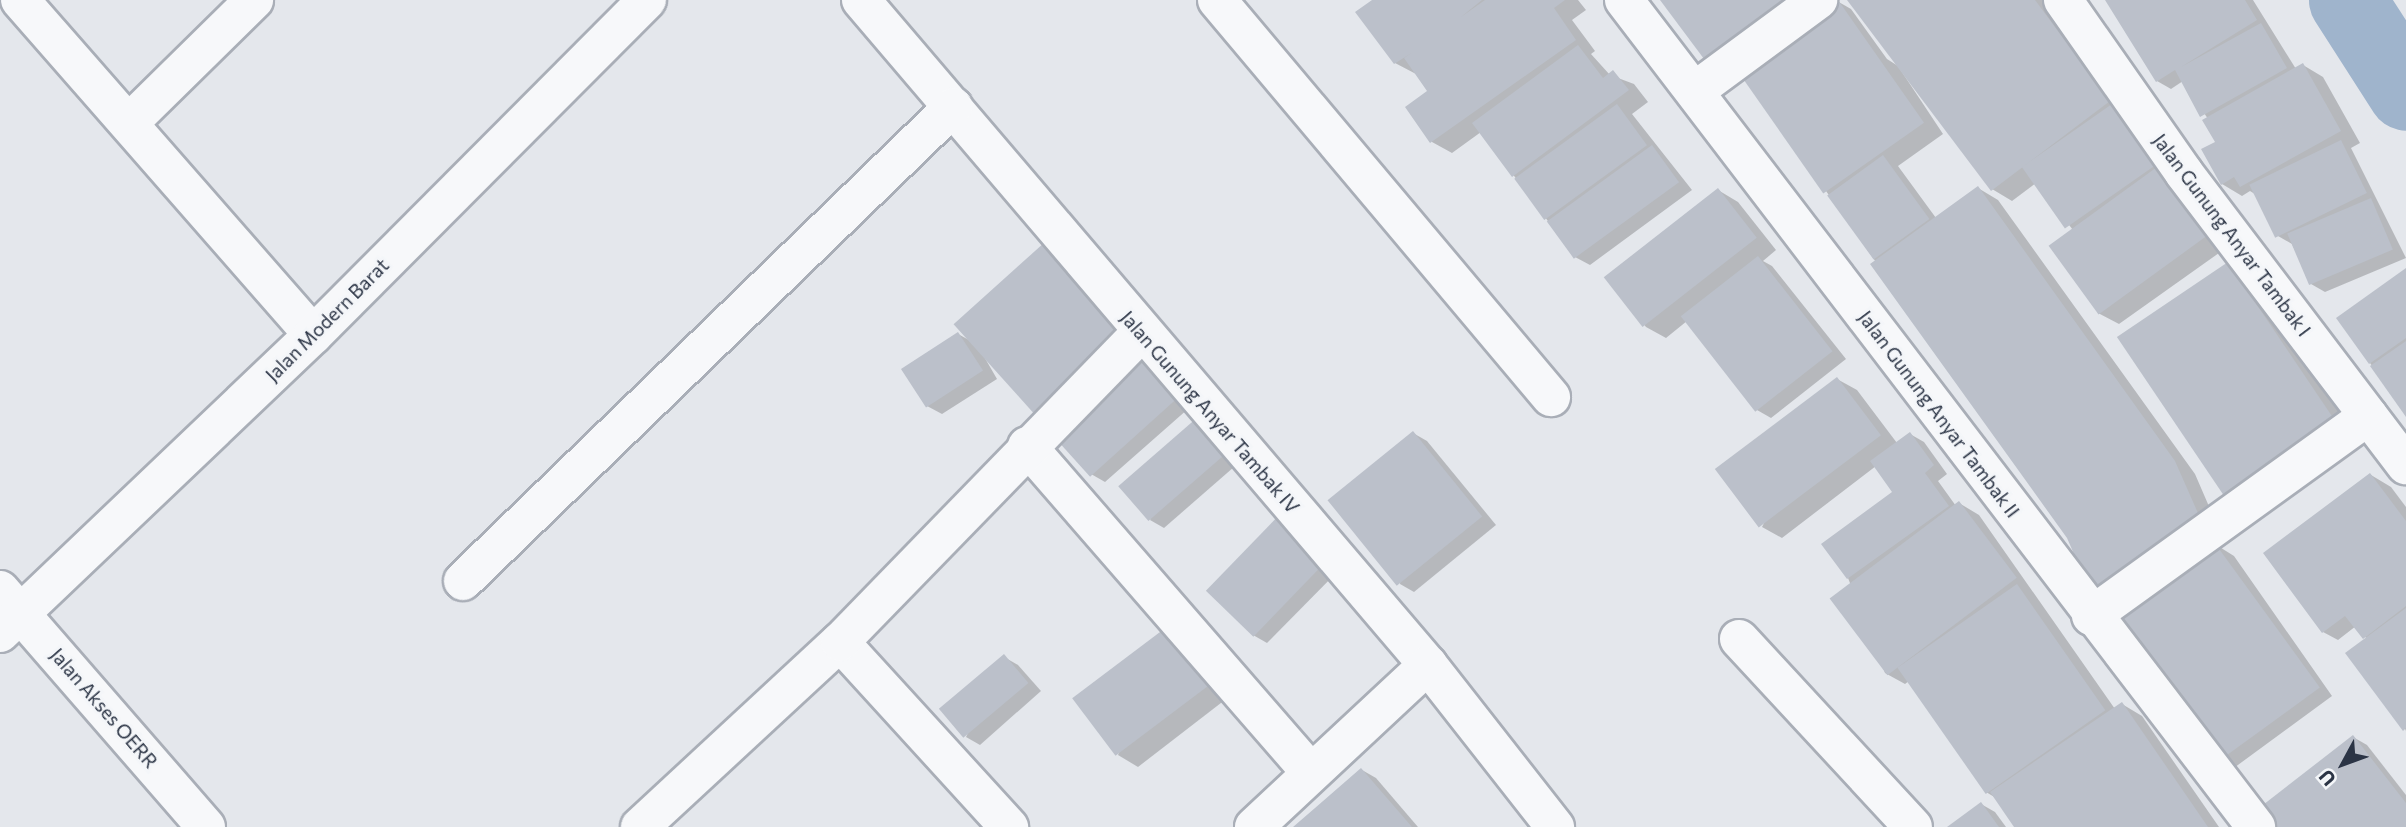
<!DOCTYPE html>
<html>
<head>
<meta charset="utf-8">
<style>
  body { margin:0 }
  #map { position:relative; width:2406px; height:827px; overflow:hidden; background:#e4e7ec; font-family:Commissioner,sans-serif }
  div>[style] { position:absolute }
  [style*='--x'] { left:calc(var(--x)*1px); top:calc(var(--y)*1px); width:calc(var(--w)*1px); rotate:calc(var(--a)*1deg) }
  .shadow>* { inset:0; background:#0003 }
  .river>* { height:77px; margin:-38.5px; padding:0 38.5px; transform-origin:38.5px; border-radius:38.5px; background:#9fb4cc }
  .building>* { inset:0; background:#bbc0ca; transform-origin:0 0 }
  .roads { filter:drop-shadow(2px 0 #a9aeb7) drop-shadow(-2px 0 #a9aeb7) drop-shadow(0 2px #a9aeb7) drop-shadow(0 -2px #a9aeb7) }
  .minor>* { height:38px; margin:-19px; padding:0 19px; transform-origin:19px; border-radius:19px; background:#f7f8fa }
  span { translate:-50% -50%; white-space:nowrap; text-align:center; line-height:1.15; -webkit-text-stroke:6px #f4f6f9; paint-order:stroke }
  .street-label { font-size:19px; color:#2b3445 }
  .north { position:absolute; left:2308px; top:729px; width:70px; height:70px; -webkit-text-stroke:5px #f4f6f9; paint-order:stroke; rotate:229deg; font-size:19px; font-weight:700; line-height:28px; text-align:center; color:#2b3445 }
  .north::after { content:''; display:block; margin:auto; width:24px; height:32px; background:#2b3445; clip-path:polygon(50% 0,100% 100%,50% 72%,0 100%) }
</style>
</head>
<body>
<div id="map">
  <div class="shadow">
    <div style="clip-path:polygon(1375px 0,1578px 0,1586px 10px,1572px 20px,1595px 51px,1591px 54px,1610px 75px,1634px 84px,1648px 102px,1632px 114px,1692px 190px,1590px 265px,1575px 257px,1481px 132px,1452px 153px,1432px 142px,1429px 92px,1416px 74px,1395px 63px)"></div>
    <div style="clip-path:polygon(1849px 0,2045px 0,2226px 248px,2119px 324px,2098px 313px,2073px 230px,2036px 183px,2012px 201px,1992px 189px)"></div>
    <div style="clip-path:polygon(2107px 0,2253px 0,2296px 69px,2303px 65px,2323px 77px,2360px 143px,2351px 148px,2406px 258px,2325px 292px,2311px 284px,2292px 244px,2278px 236px,2258px 196px,2250px 191px,2242px 196px,2222px 184px,2217px 143px,2208px 119px,2183px 81px,2171px 89px,2157px 81px)"></div>
    <div style="clip-path:polygon(1837px 1px,1851px 9px,1887px 59px,1898px 66px,1943px 134px,1898px 166px,1936px 218px,1978px 188px,1998px 200px,2195px 474px,2224px 541px,2218px 546px,2234px 556px,2332px 696px,2227px 773px,2069px 537px,1826px 191px)"></div>
    <div style="clip-path:polygon(1718px 190px,1738px 202px,1776px 250px,1763px 261px,1772px 266px,1846px 359px,1771px 418px,1757px 410px,1687px 321px,1666px 338px,1646px 327px,1608px 279px)"></div>
    <div style="clip-path:polygon(2228px 264px,2248px 276px,2359px 439px,2250px 513px)"></div>
    <div style="clip-path:polygon(2406px 270px,2406px 413px,2370px 363px)"></div>
    <div style="clip-path:polygon(958px 334px,969px 340px,1197px 401px,1105px 482px,1091px 474px,982px 353px,997px 379px,942px 414px,927px 406px,903px 369px)"></div>
    <div style="clip-path:polygon(1837px 379px,1857px 390px,1897px 443px,1910px 434px,1924px 442px,1947px 474px,1938px 481px,1956px 506px,1959px 503px,1979px 515px,2115px 709px,2122px 704px,2142px 716px,2219px 827px,2016px 827px,1996px 798px,1986px 792px,1909px 681px,1905px 684px,1885px 673px,1848px 578px,1895px 493px,1876px 466px,1782px 538px,1762px 527px)"></div>
    <div style="clip-path:polygon(1199px 418px,1242px 460px,1164px 528px,1150px 520px)"></div>
    <div style="clip-path:polygon(1413px 433px,1427px 441px,1496px 525px,1414px 592px,1400px 584px)"></div>
    <div style="clip-path:polygon(2371px 475px,2391px 487px,2406px 507px,2406px 731px,2367px 639px,2356px 626px,2338px 640px,2323px 632px)"></div>
    <div style="clip-path:polygon(1298px 521px,1343px 566px,1267px 643px,1253px 635px)"></div>
    <div style="clip-path:polygon(1168px 628px,1230px 696px,1138px 767px,1118px 755px)"></div>
    <div style="clip-path:polygon(1004px 657px,1018px 665px,1041px 691px,980px 745px,966px 737px)"></div>
    <div style="clip-path:polygon(2353px 737px,2367px 745px,2406px 795px,2406px 827px)"></div>
    <div style="clip-path:polygon(1362px 770px,1376px 778px,1418px 827px,1295px 827px)"></div>
    <div style="clip-path:polygon(1981px 804px,1995px 812px,2006px 827px,1950px 827px)"></div>
  </div>
  <div class="river">
    <div style="--x:2347;--y:0;--w:109;--a:57.3"></div>
  </div>
  <div class="building">
    <div style="clip-path:polygon(1372px 0,1482px 0,1461px 17px,1485px 0,1565px 0,1554px 8px,1576px 40px,1430px 143px,1405px 107px,1427px 91px,1404px 58px,1413px 52px,1394px 64px,1355px 12px)"></div>
    <div style="clip-path:polygon(1660px 0,1790px 0,1707px 63px)"></div>
    <div style="left:1838px;top:0;width:150px;height:123px;rotate:55deg"></div>
    <div style="clip-path:polygon(1847px 0,2035px 0,2110px 101px,1991px 191px)"></div>
    <div style="clip-path:polygon(2105px 0,2245px 0,2257px 20px,2181px 67px,2261px 23px,2287px 68px,2200px 117px,2175px 70px,2156px 82px)"></div>
    <div style="clip-path:polygon(1578px 45px,1603px 78px,1613px 70px,1629px 90px,1512px 177px,1472px 123px)"></div>
    <div style="clip-path:polygon(2303px 63px,2341px 131px,2240px 187px,2234px 177px,2221px 185px,2201px 149px,2215px 142px,2202px 120px)"></div>
    <div style="left:1617px;top:104px;width:51px;height:127px;rotate:54deg"></div>
    <div style="left:2112px;top:104px;width:75px;height:110px;rotate:55deg"></div>
    <div style="left:2341px;top:140px;width:59px;height:102px;rotate:64deg"></div>
    <div style="left:1652px;top:145px;width:46px;height:130px;rotate:54deg"></div>
    <div style="left:1883px;top:155px;width:79px;height:69px;rotate:54deg"></div>
    <div style="left:2157px;top:167px;width:85px;height:134px;rotate:54deg"></div>
    <div style="clip-path:polygon(1978px 186px,2175px 461px,2205px 529px,2097px 607px,2067px 538px,1870px 264px)"></div>
    <div style="left:1718px;top:188px;width:63px;height:145px;rotate:52deg"></div>
    <div style="left:2371px;top:198px;width:56px;height:91px;rotate:67deg"></div>
    <div style="left:1045px;top:242px;width:124px;height:123px;rotate:48deg"></div>
    <div style="left:1758px;top:256px;width:121px;height:98px;rotate:52deg"></div>
    <div style="left:2228px;top:262px;width:199px;height:134px;rotate:56deg"></div>
    <div style="clip-path:polygon(2406px 268px,2406px 338px,2369px 364px,2336px 318px)"></div>
    <div style="left:958px;top:332px;width:46px;height:68px;rotate:57deg"></div>
    <div style="clip-path:polygon(2406px 341px,2406px 417px,2370px 366px)"></div>
    <div style="left:1145px;top:348px;width:59px;height:127px;rotate:48deg"></div>
    <div style="left:1837px;top:377px;width:73px;height:153px;rotate:53deg"></div>
    <div style="left:1199px;top:416px;width:46px;height:107px;rotate:49deg"></div>
    <div style="left:1413px;top:431px;width:110px;height:110px;rotate:51deg"></div>
    <div style="clip-path:polygon(1910px 432px,1934px 465px,1925px 473px,1949px 506px,1847px 579px,1821px 544px,1892px 492px,1870px 461px)"></div>
    <div style="clip-path:polygon(2370px 473px,2406px 521px,2406px 606px,2363px 639px,2345px 616px,2322px 633px,2263px 553px)"></div>
    <div style="left:1959px;top:501px;width:96px;height:162px;rotate:53deg"></div>
    <div style="left:1283px;top:511px;width:66px;height:111px;rotate:44deg"></div>
    <div style="left:2214px;top:542px;width:180px;height:132px;rotate:54deg"></div>
    <div style="left:2017px;top:584px;width:154px;height:146px;rotate:55deg"></div>
    <div style="clip-path:polygon(2406px 608px,2406px 728px,2403px 731px,2345px 653px)"></div>
    <div style="left:1168px;top:626px;width:72px;height:120px;rotate:53deg"></div>
    <div style="left:1004px;top:654px;width:38px;height:85px;rotate:50deg"></div>
    <div style="clip-path:polygon(2122px 702px,2208px 827px,2014px 827px,1990px 792px)"></div>
    <div style="clip-path:polygon(2353px 735px,2406px 803px,2406px 827px,2260px 827px,2250px 815px)"></div>
    <div style="clip-path:polygon(1361px 768px,1412px 827px,1293px 827px,1315px 808px)"></div>
    <div style="clip-path:polygon(1981px 802px,1999px 827px,1947px 827px)"></div>
  </div>
  <div class="roads">
    <div class="minor">
      <div style="--x:20;--y:0;--w:445;--a:48.8"></div>
      <div style="--x:861;--y:0;--w:874;--a:49.55"></div>
      <div style="--x:1428;--y:665;--w:206;--a:51.9"></div>
      <div style="--x:1217;--y:0;--w:519;--a:49.93"></div>
      <div style="--x:1624;--y:0;--w:1041;--a:52.61"></div>
      <div style="--x:2063;--y:0;--w:211;--a:55"></div>
      <div style="--x:2184;--y:173;--w:367;--a:52.8"></div>
      <div style="--x:1696;--y:90;--w:152;--a:-36.4"></div>
      <div style="--x:130;--y:122;--w:174;--a:-44.5"></div>
      <div style="--x:1027;--y:446;--w:431;--a:49"></div>
      <div style="--x:463;--y:581;--w:682;--a:-44.05"></div>
      <div style="--x:0;--y:590;--w:314;--a:49"></div>
      <div style="--x:2091;--y:616;--w:342;--a:-35.8"></div>
      <div style="--x:0;--y:633;--w:432;--a:-43.6"></div>
      <div style="--x:313;--y:335;--w:473;--a:-45.1"></div>
      <div style="--x:1739;--y:639;--w:256;--a:47.2"></div>
      <div style="--x:840;--y:642;--w:251;--a:47.6"></div>
      <div style="--x:640;--y:827;--w:272;--a:-42.8"></div>
      <div style="--x:840;--y:642;--w:432;--a:-45.8"></div>
      <div style="--x:1254;--y:827;--w:238;--a:-43"></div>
    </div>
  </div>
  <div class="street-label">
    <span style="left:2232px;top:235px;rotate:53deg">Jalan Gunung Anyar Tambak I</span>
    <span style="left:327px;top:320px;rotate:-45deg">Jalan Modern Barat</span>
    <span style="left:1210px;top:412px;rotate:49deg">Jalan Gunung Anyar Tambak IV</span>
    <span style="left:1939px;top:414px;rotate:53deg">Jalan Gunung Anyar Tambak II</span>
    <span style="left:104px;top:708px;rotate:49deg">Jalan Akses OERR</span>
  </div>
  <div class="north">U</div>
</div>
</body>
</html>
